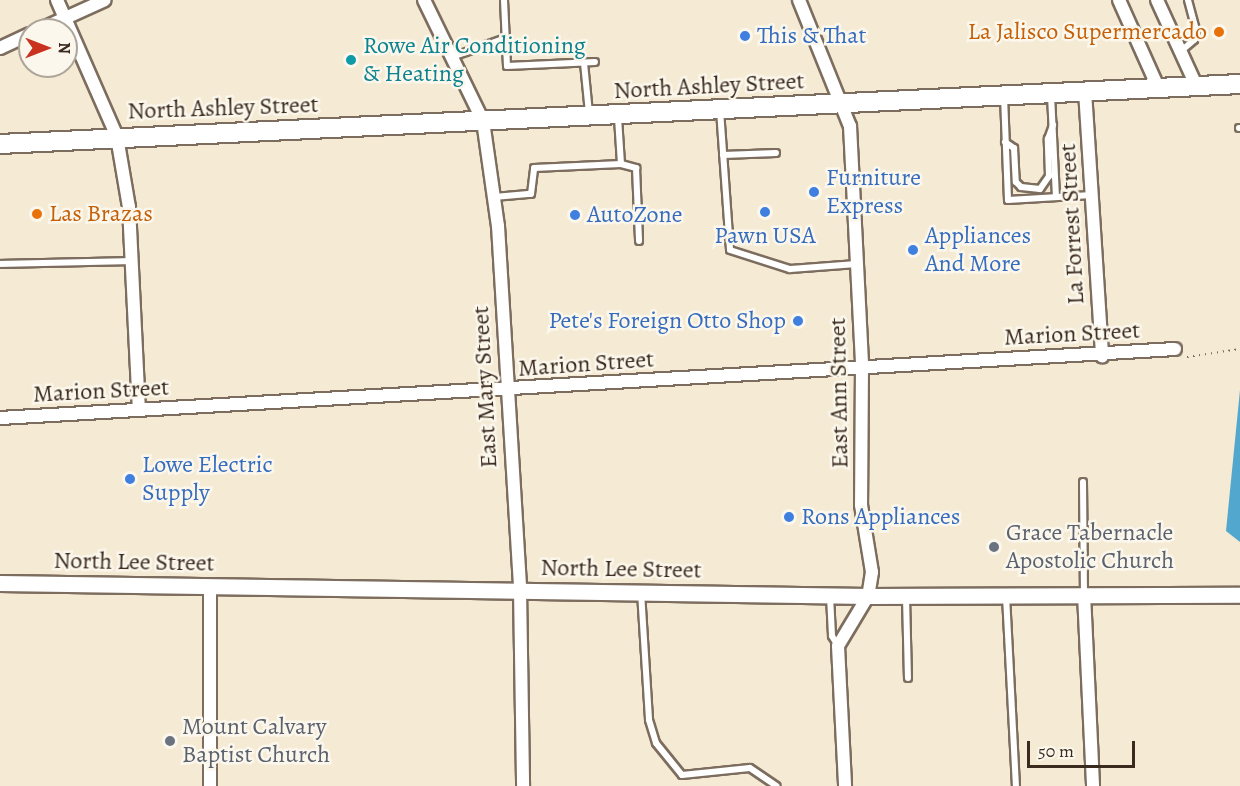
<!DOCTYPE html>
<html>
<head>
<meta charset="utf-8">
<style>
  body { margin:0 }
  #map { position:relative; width:1240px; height:786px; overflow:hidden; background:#f5ead4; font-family:Alegreya,serif }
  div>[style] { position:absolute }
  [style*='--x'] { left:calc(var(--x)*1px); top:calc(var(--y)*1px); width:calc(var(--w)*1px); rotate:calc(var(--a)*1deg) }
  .water>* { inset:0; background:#51a7cd }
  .path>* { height:2px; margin-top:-1px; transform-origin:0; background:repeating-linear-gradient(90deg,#7c6d5e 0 1.5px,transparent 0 6px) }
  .roads { filter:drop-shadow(2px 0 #7c6d5e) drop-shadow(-2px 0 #7c6d5e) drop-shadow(0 2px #7c6d5e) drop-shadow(0 -2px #7c6d5e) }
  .service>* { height:6px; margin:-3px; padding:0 3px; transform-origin:3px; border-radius:3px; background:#fff }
  .minor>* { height:12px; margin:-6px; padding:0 6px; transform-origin:6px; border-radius:6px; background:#fff }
  .tertiary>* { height:15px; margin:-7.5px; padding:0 7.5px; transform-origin:7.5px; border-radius:7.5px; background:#fff }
  .primary>* { height:18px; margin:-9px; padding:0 9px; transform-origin:9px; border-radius:9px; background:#fff }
  .dots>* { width:16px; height:16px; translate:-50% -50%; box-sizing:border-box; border:3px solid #fbf7ec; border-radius:50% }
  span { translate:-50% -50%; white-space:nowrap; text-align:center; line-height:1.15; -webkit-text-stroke:5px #fbf7ec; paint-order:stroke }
  .food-label { font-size:24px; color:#c56008 }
  .right { translate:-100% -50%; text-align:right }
  .left { translate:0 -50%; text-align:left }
  .shop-label { font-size:24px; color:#366cbe }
  .culture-label { font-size:24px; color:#0d838f }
  .street-label { font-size:24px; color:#3b2a1e }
  .worship-label { font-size:24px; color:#5b616d }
  .north { position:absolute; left:18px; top:18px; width:60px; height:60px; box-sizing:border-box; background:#fbf7ec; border:2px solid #aea59a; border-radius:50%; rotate:90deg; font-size:16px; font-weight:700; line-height:24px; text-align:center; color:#3b2a1e }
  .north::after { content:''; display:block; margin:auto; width:21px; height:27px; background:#c8321e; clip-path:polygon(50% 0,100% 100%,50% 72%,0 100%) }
  .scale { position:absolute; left:1027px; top:741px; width:108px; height:27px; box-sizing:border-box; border:3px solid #3b2a1e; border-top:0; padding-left:8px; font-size:18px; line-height:21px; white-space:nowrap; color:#3b2a1e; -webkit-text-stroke:4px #fbf7ec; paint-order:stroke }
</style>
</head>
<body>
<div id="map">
  <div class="water">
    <div style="clip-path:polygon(1240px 390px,1240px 542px,1226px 531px)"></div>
  </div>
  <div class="path">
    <div style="--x:1187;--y:357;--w:54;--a:-8.6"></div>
  </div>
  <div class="roads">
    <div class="service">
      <div style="--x:504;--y:0;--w:66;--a:87.4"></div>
      <div style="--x:507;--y:66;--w:88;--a:-2.6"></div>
      <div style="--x:1181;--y:51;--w:17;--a:-40"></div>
      <div style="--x:1194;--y:40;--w:10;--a:-79"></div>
      <div style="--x:1196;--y:30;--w:31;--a:-105"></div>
      <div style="--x:452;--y:57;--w:57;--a:-19.4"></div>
      <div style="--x:584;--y:63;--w:50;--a:84.3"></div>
      <div style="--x:1051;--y:95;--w:102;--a:87.2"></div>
      <div style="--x:1004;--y:96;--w:104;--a:87.8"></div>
      <div style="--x:1008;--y:200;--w:84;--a:-3.4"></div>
      <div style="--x:720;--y:110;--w:140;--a:85.9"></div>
      <div style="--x:730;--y:250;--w:63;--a:17.6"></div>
      <div style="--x:790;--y:269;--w:67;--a:-4.3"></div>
      <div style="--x:1239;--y:128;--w:1;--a:0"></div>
      <div style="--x:1005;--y:142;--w:11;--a:34"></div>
      <div style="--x:1014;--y:148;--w:34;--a:87"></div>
      <div style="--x:1016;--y:182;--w:7;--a:45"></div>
      <div style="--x:1021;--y:187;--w:19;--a:6"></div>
      <div style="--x:1040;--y:189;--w:16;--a:-55"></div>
      <div style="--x:1049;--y:176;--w:37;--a:-92"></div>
      <div style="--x:1048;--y:139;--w:15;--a:-70"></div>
      <div style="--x:723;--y:155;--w:53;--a:-2.2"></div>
      <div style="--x:621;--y:164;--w:16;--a:15"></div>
      <div style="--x:636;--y:168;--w:73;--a:87.6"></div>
      <div style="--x:494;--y:197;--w:37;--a:-5"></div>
      <div style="--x:531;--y:194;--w:26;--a:-83"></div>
      <div style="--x:534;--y:168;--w:87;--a:-2.6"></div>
      <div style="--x:621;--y:164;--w:47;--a:-93.7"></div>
      <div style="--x:0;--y:264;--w:131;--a:-1.3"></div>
      <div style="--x:1083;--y:482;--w:111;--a:89.5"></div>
      <div style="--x:641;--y:592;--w:128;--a:86.4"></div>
      <div style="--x:649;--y:720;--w:24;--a:73"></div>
      <div style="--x:656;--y:743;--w:41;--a:50.9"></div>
      <div style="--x:682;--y:775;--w:68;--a:-5.9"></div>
      <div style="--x:750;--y:768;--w:32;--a:34"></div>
      <div style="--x:830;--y:596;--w:40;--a:87.1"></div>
      <div style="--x:832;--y:636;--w:12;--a:59"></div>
      <div style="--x:1006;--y:596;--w:190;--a:87"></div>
      <div style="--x:906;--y:597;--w:81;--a:88.6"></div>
    </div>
    <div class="minor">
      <div style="--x:57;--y:0;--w:150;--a:66.3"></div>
      <div style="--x:117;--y:137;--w:71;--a:80.3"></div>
      <div style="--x:129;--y:207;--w:203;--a:87.2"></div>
      <div style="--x:424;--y:0;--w:135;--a:64"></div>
      <div style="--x:483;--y:121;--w:106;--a:81.9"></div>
      <div style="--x:498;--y:226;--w:364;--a:86.5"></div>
      <div style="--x:520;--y:589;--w:197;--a:89.1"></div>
      <div style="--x:799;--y:0;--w:136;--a:68"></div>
      <div style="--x:850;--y:126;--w:240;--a:87.1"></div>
      <div style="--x:862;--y:366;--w:139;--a:90.4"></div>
      <div style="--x:861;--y:505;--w:68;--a:80.7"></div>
      <div style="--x:872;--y:572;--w:24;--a:99"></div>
      <div style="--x:868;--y:596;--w:58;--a:121"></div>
      <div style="--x:838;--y:646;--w:140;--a:87.1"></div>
      <div style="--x:1119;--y:0;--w:95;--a:65.9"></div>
      <div style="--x:1157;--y:0;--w:94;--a:65.4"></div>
      <div style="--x:39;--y:30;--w:72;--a:-24.4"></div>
      <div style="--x:0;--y:48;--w:33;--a:-25"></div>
      <div style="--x:1085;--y:91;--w:266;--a:86.3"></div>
      <div style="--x:0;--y:418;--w:1177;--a:-3.36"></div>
      <div style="--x:210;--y:586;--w:200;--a:90"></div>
      <div style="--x:1084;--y:594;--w:192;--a:87.3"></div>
    </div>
    <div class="tertiary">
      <div style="--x:0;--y:583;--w:868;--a:0.86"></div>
      <div style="--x:868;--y:596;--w:372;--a:-0.2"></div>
    </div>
    <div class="primary">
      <div style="--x:0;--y:144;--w:1241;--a:-2.77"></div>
    </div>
  </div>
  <div class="dots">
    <div style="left:1219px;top:32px;background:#e8710a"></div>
    <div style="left:745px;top:36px;background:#3f7fe0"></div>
    <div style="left:351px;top:60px;background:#0f9aa8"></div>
    <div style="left:814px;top:192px;background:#3f7fe0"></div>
    <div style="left:765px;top:212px;background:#3f7fe0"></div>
    <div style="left:37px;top:214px;background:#e8710a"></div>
    <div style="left:575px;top:215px;background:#3f7fe0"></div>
    <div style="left:913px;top:250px;background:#3f7fe0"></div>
    <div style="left:798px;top:321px;background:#3f7fe0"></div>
    <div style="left:130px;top:479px;background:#3f7fe0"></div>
    <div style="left:789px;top:517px;background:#3f7fe0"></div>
    <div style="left:994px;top:547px;background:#6b7280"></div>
    <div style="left:170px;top:741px;background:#6b7280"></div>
  </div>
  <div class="food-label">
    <span class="right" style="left:1207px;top:32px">La Jalisco Supermercado</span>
    <span class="left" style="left:49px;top:214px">Las Brazas</span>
  </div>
  <div class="shop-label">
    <span class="left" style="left:757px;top:36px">This &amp; That</span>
    <span class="left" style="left:826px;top:192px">Furniture<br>Express</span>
    <span class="left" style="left:587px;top:215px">AutoZone</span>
    <span style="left:765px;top:236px">Pawn USA</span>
    <span class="left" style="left:925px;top:250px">Appliances<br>And More</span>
    <span class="right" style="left:786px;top:321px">Pete's Foreign Otto Shop</span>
    <span class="left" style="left:142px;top:479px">Lowe Electric<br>Supply</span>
    <span class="left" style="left:801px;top:517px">Rons Appliances</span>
  </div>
  <div class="culture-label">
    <span class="left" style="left:363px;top:60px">Rowe Air Conditioning<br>&amp; Heating</span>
  </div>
  <div class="street-label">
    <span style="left:709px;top:86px;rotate:-3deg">North Ashley Street</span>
    <span style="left:223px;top:108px;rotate:-2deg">North Ashley Street</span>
    <span style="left:1072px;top:224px;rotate:-93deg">La Forrest Street</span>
    <span style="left:1072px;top:334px;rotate:-3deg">Marion Street</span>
    <span style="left:586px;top:364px;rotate:-4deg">Marion Street</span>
    <span style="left:485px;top:387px;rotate:-93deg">East Mary Street</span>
    <span style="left:101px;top:391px;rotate:-3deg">Marion Street</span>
    <span style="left:839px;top:393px;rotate:-91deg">East Ann Street</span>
    <span style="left:134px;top:562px;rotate:1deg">North Lee Street</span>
    <span style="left:621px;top:569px;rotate:1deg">North Lee Street</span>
  </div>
  <div class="worship-label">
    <span class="left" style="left:1006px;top:547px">Grace Tabernacle<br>Apostolic Church</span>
    <span class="left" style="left:182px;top:741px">Mount Calvary<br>Baptist Church</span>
  </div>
  <div class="north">N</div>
  <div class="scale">50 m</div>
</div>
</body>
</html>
